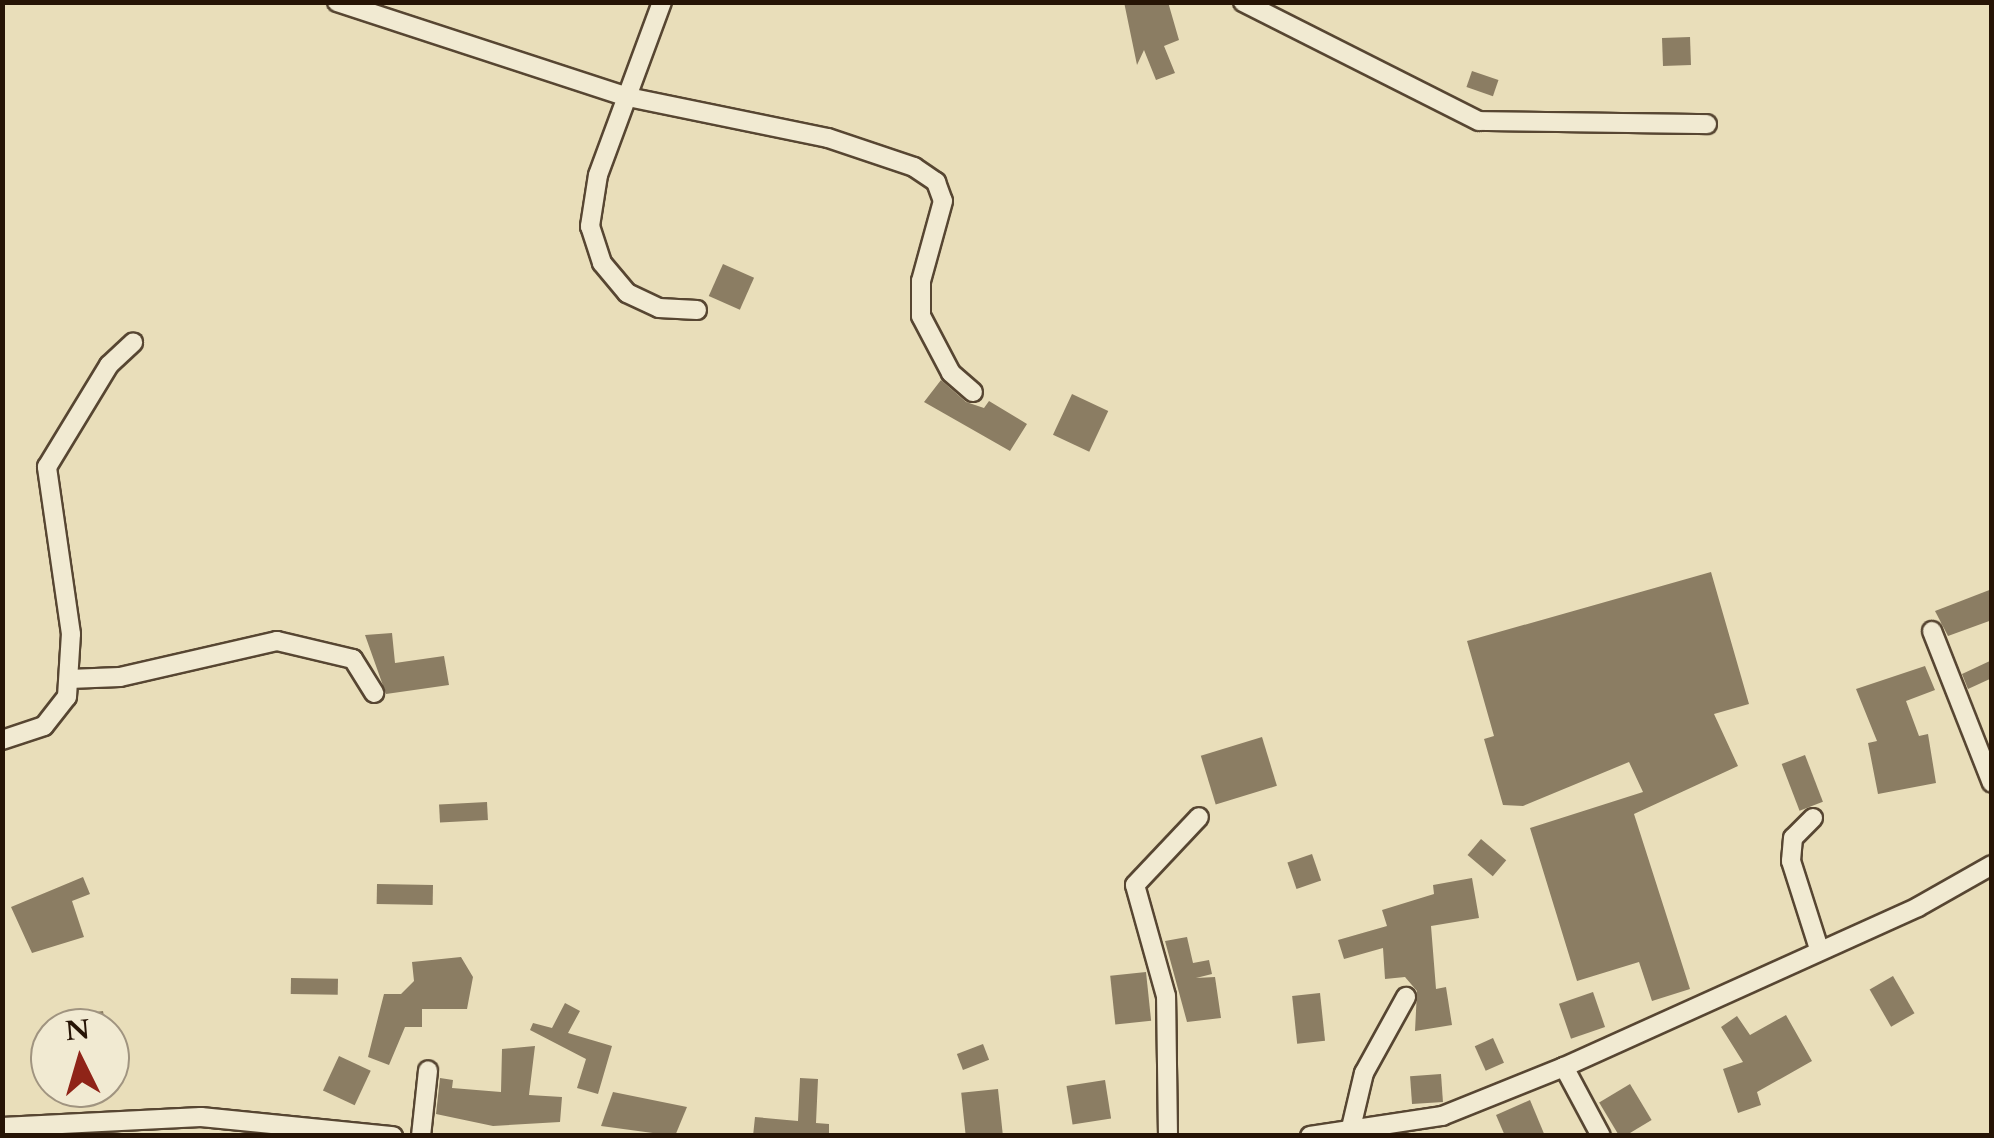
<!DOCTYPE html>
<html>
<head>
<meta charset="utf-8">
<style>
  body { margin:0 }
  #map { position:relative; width:1994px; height:1138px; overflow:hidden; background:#e9deba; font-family:Cardo,serif }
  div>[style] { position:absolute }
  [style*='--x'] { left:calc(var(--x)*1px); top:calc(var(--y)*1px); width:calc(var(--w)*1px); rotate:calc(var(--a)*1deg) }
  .building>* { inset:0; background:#8b7d63; transform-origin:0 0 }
  .roads { filter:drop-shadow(2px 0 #574632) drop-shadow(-2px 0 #574632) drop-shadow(0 2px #574632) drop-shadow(0 -2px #574632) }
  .street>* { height:18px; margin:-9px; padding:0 9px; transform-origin:9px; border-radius:9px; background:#f1ead2 }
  span { translate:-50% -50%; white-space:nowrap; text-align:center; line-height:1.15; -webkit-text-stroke:9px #f1ead2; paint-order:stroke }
  .frame { position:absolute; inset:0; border:5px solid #261405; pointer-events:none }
  .north { position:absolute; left:30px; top:1008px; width:100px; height:100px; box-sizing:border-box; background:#f1ead2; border:2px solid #a09480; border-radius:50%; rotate:355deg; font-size:28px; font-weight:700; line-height:40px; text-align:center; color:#261405 }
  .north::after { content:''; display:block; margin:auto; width:35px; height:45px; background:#8f2418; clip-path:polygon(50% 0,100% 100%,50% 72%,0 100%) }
</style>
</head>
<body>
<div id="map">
  <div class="building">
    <div style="clip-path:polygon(1124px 2px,1168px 2px,1179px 40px,1164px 46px,1175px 73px,1156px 80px,1144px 50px,1137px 65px)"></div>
    <div style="left:1690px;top:37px;width:28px;height:28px;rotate:88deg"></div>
    <div style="left:1472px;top:71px;width:28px;height:17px;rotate:19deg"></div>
    <div style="left:723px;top:264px;width:34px;height:35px;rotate:24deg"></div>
    <div style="clip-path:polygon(941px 380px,966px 402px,984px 408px,989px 401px,1027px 424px,1010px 451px,924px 402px)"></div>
    <div style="left:1072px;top:394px;width:40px;height:45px;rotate:25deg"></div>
    <div style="clip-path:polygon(1711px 572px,1749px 704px,1714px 714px,1738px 766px,1634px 814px,1690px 989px,1652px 1001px,1639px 962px,1577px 981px,1530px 828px,1643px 792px,1629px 762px,1523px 806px,1503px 805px,1484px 739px,1494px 736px,1467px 641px)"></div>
    <div style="clip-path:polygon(1992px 589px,1992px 620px,1948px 636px,1935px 611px)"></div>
    <div style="clip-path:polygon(392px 633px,395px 663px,444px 656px,449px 685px,386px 694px,365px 635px)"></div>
    <div style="clip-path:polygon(1992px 660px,1992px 678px,1968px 689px,1962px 674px)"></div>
    <div style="clip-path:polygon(1925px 666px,1935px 690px,1906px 701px,1919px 736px,1928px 734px,1936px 783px,1878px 794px,1868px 743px,1877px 741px,1856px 689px)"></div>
    <div style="left:1262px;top:737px;width:51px;height:64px;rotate:73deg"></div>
    <div style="left:1805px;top:755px;width:50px;height:25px;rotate:69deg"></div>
    <div style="left:487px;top:802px;width:18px;height:48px;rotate:87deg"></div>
    <div style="left:1481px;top:839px;width:33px;height:21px;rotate:40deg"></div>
    <div style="left:1312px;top:854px;width:28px;height:26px;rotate:71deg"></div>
    <div style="clip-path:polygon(83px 877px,90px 894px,72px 901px,84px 937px,32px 953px,11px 907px)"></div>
    <div style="clip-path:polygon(1472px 878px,1479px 918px,1431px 926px,1436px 989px,1446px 987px,1452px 1025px,1415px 1031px,1417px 991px,1405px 977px,1385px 979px,1383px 948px,1344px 959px,1338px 940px,1387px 926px,1382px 910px,1434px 894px,1433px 885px)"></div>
    <div style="left:377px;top:884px;width:56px;height:20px;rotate:1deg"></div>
    <div style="clip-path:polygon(1187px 937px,1193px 963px,1209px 960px,1212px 974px,1196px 978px,1215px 977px,1221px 1018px,1187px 1022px,1165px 941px)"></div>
    <div style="clip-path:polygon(461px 957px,473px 977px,467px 1009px,422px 1009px,422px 1027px,405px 1027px,389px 1065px,368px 1057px,384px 994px,401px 994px,414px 981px,412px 962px)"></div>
    <div style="left:1146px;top:972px;width:49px;height:36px;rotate:84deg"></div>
    <div style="left:1893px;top:976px;width:43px;height:27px;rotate:60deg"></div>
    <div style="left:291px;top:978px;width:47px;height:16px;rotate:1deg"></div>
    <div style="left:1593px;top:992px;width:37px;height:36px;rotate:71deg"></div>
    <div style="left:1320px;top:993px;width:48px;height:28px;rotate:84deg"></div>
    <div style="clip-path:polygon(565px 1003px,580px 1011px,568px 1033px,612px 1046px,598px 1094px,577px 1088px,586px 1059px,530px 1030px,533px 1023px,552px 1028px)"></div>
    <div style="clip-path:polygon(103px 1011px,106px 1028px,52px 1028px,51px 1018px)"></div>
    <div style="clip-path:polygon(1786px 1015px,1812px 1061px,1757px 1092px,1761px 1105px,1738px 1113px,1723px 1069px,1743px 1062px,1721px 1027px,1737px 1016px,1750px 1035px)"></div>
    <div style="left:1493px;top:1038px;width:27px;height:20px;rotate:66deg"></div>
    <div style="left:983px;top:1044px;width:17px;height:28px;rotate:69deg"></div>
    <div style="clip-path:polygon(535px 1046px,529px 1095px,562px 1097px,560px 1122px,493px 1126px,436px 1114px,440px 1078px,453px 1080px,452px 1088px,501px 1092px,502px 1049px)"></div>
    <div style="left:339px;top:1056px;width:35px;height:38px;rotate:25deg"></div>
    <div style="left:1441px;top:1074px;width:28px;height:31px;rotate:86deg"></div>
    <div style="clip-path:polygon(800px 1078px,818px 1079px,816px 1123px,829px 1124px,829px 1136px,753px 1136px,755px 1117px,798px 1121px)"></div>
    <div style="left:1105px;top:1080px;width:39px;height:39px;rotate:81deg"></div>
    <div style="left:1630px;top:1084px;width:42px;height:36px;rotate:59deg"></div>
    <div style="left:998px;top:1089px;width:47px;height:37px;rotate:84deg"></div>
    <div style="clip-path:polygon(613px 1092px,687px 1107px,675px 1136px,601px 1126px)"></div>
    <div style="clip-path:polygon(1530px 1100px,1545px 1136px,1505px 1136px,1496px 1115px)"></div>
  </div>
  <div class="roads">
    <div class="street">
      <div style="--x:337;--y:2;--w:306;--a:18.1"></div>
      <div style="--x:628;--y:97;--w:204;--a:11.6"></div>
      <div style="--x:828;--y:138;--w:91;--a:18.6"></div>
      <div style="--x:914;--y:167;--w:27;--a:34"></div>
      <div style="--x:936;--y:182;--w:20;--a:70"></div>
      <div style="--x:943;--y:201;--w:83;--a:105.4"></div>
      <div style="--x:921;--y:281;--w:35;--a:90"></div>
      <div style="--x:921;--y:316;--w:64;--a:62.2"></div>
      <div style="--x:951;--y:373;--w:29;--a:41"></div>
      <div style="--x:662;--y:2;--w:184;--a:110.3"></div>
      <div style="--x:598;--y:175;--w:52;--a:98.9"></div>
      <div style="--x:590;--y:226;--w:39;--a:72"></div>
      <div style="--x:602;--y:263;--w:39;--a:50"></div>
      <div style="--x:627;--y:293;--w:35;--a:25"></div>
      <div style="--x:659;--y:308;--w:38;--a:3"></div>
      <div style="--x:1243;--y:2;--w:264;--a:26.8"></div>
      <div style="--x:1479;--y:121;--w:228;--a:0.8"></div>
      <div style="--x:1932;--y:631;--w:163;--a:68.5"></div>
      <div style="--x:69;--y:679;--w:51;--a:-2.2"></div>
      <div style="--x:120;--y:677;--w:161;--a:-12.9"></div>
      <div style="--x:277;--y:641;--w:78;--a:13.3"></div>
      <div style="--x:353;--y:659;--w:40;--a:58"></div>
      <div style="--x:2;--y:740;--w:44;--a:-18.4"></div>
      <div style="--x:44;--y:726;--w:37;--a:-52"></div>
      <div style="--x:67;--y:697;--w:63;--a:-86.4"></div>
      <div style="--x:71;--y:634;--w:169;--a:-98.2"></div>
      <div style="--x:47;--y:467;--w:119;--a:-58.7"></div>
      <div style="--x:109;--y:365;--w:33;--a:-43"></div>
      <div style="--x:1813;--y:818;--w:28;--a:135"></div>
      <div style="--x:1793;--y:838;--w:23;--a:95"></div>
      <div style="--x:1791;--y:861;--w:92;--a:72.3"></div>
      <div style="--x:1564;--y:1067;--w:78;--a:61.8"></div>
      <div style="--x:2;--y:1127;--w:199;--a:-2.9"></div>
      <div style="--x:201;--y:1117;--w:193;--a:5.7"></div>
      <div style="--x:1350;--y:1132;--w:61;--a:-76.7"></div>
      <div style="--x:1364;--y:1073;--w:87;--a:-61.1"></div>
      <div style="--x:421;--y:1136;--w:66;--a:-83.9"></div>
      <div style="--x:1168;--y:1136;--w:140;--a:-90.8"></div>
      <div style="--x:1166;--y:996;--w:115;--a:-105.6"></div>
      <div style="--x:1135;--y:885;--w:93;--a:-46.7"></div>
      <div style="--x:1310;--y:1136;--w:134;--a:-8.6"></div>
      <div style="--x:1442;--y:1116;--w:131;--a:-21.9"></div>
      <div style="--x:1564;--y:1067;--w:388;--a:-24.3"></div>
      <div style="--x:1918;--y:907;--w:85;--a:-29.6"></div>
    </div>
  </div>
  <div class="frame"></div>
  <div class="north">N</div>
</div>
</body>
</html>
